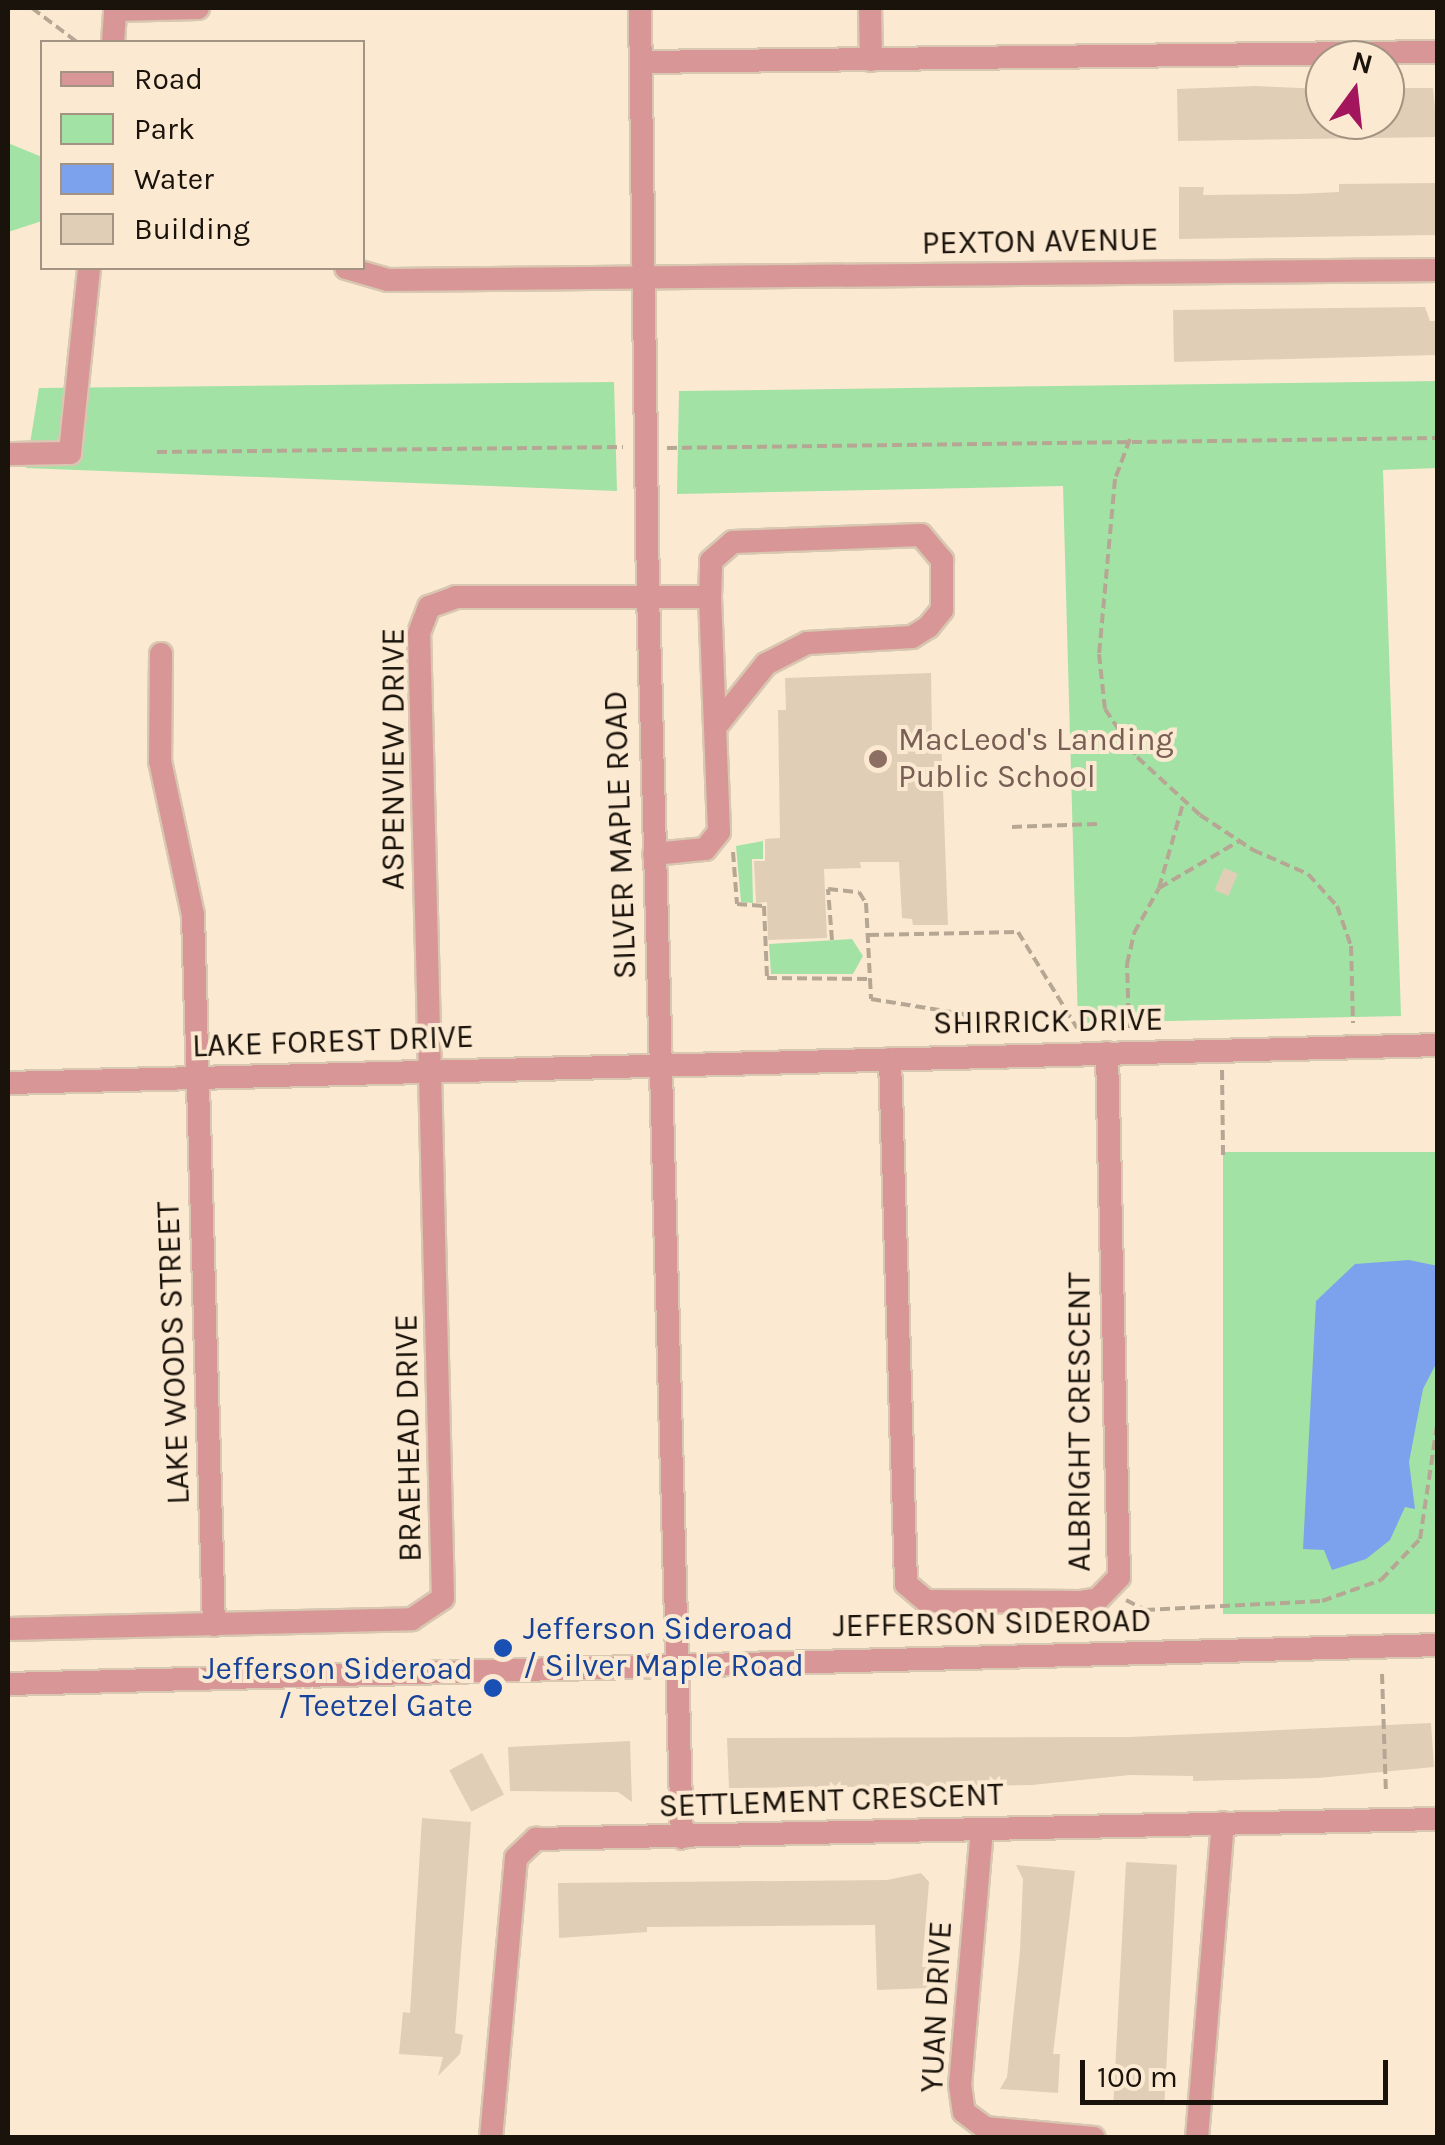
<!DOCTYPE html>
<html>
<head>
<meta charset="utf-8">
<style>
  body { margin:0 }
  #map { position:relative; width:1445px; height:2145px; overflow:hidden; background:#fce9d1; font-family:Karla,sans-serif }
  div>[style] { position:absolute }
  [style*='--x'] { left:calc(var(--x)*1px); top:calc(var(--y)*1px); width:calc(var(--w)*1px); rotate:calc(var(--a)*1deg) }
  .green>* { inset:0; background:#a3e2a5; transform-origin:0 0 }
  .water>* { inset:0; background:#7ca2ed }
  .building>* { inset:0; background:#e1ceb7; transform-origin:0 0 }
  .path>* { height:4px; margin-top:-2px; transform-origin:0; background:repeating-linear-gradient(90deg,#b6a794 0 10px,transparent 0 15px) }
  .roads { filter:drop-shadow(2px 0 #d8c7b1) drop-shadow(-2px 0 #d8c7b1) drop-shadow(0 2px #d8c7b1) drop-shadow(0 -2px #d8c7b1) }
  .minor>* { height:22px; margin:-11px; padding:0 11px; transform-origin:11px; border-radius:11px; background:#d89696 }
  .dots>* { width:28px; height:28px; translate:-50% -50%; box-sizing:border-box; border:5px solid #fce9d1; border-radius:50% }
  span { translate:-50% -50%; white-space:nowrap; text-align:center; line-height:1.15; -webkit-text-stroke:8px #fce9d1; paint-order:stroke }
  .street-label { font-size:32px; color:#1a130b }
  .education-label { font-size:32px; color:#785e54 }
  .left { translate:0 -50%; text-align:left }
  .transit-label { font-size:32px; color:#164399 }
  .right { translate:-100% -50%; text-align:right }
  .frame { position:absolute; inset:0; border:10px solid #1a130b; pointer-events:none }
  .legend { position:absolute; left:40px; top:40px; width:325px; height:230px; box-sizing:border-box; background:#fce9d1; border:2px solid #a29382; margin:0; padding:12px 18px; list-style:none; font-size:30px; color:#1a130b }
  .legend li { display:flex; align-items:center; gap:20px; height:50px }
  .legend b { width:50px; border:2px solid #a29382 }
  .north { position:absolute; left:1305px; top:40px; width:100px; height:100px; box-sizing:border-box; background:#fce9d1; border:2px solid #a29382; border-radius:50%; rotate:15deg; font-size:28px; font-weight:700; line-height:40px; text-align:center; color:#1a130b }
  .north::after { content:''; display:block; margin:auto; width:35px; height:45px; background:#a3155c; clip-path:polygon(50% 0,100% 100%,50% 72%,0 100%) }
  .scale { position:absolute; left:1080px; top:2060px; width:308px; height:45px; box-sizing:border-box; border:5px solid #1a130b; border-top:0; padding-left:12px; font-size:30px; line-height:35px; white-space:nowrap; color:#1a130b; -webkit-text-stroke:8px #fce9d1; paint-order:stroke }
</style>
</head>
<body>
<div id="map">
  <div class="green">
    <div style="clip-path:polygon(8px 143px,42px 157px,42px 221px,8px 232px)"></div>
    <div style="clip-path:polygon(1437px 381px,1437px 468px,1383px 470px,1401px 1016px,1078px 1023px,1063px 486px,677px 494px,679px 391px)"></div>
    <div style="clip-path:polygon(614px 382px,617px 491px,26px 468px,39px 388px)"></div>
    <div style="clip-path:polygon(763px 841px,763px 859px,752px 859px,753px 903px,741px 902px,736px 846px)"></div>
    <div style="clip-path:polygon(852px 939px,863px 956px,853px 974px,771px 974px,769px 944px)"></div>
    <div style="left:1437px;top:1152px;width:462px;height:214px;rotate:90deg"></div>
  </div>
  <div class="water">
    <div style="clip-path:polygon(1409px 1260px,1438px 1266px,1437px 1362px,1423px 1389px,1409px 1462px,1415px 1509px,1405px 1507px,1390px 1540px,1366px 1559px,1332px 1570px,1324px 1550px,1303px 1549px,1316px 1301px,1355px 1264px)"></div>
  </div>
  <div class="building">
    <div style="clip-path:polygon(1255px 86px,1325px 89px,1325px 120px,1385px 120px,1385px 88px,1433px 88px,1438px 137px,1178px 141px,1177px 89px)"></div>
    <div style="clip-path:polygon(1438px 183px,1435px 235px,1179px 239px,1179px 187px,1204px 187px,1203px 195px,1297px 194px,1339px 192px,1339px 184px)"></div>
    <div style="clip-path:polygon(1425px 307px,1430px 321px,1438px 321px,1435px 355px,1174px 362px,1173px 310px)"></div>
    <div style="clip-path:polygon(931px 673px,932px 736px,941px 735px,948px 925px,913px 925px,912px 919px,902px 918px,899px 862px,860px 862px,861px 868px,824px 869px,827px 938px,768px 940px,767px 902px,756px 903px,754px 861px,765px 861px,765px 839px,780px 838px,778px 710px,786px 710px,785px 678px)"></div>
    <div style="left:1224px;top:868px;width:15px;height:24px;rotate:23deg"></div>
    <div style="clip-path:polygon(1431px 1723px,1434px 1767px,1318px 1778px,1193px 1781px,1193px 1776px,1130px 1775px,1032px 1785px,729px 1788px,727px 1738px,1130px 1737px)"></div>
    <div style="clip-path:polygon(630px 1741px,632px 1802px,618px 1792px,510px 1791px,508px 1747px)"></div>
    <div style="left:482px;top:1753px;width:47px;height:37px;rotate:62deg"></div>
    <div style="clip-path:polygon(422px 1818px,471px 1822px,455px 2033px,463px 2035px,460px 2054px,438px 2076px,443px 2057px,399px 2054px,403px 2012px,410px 2013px)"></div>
    <div style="left:1126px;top:1862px;width:51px;height:240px;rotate:3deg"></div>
    <div style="clip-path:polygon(1016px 1865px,1075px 1871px,1053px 2054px,1060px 2054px,1058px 2093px,1000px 2089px,1007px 2077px,1020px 1951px,1023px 1879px)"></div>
    <div style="clip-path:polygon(921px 1873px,929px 1882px,922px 1967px,927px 1967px,928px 1988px,877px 1990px,875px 1925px,647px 1927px,647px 1932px,559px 1938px,558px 1883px,887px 1880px)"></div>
  </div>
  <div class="path">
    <div style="--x:32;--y:8;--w:56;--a:37.1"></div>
    <div style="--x:1130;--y:439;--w:43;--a:110.6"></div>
    <div style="--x:1115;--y:479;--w:176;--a:95.2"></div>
    <div style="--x:1099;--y:654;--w:55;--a:83.8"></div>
    <div style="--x:1105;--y:709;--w:58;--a:56.3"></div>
    <div style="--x:1137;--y:757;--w:86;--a:42.6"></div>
    <div style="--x:1200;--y:815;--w:64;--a:33.4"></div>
    <div style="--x:1253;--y:850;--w:60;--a:23.6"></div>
    <div style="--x:1308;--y:874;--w:43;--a:47.8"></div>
    <div style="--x:1337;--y:906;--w:42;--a:70.7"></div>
    <div style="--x:1351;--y:946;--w:77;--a:88.5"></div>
    <div style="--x:667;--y:448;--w:771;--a:-0.74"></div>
    <div style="--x:157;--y:452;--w:466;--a:-0.6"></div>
    <div style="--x:1012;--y:827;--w:85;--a:-2"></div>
    <div style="--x:733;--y:852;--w:52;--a:85.6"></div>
    <div style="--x:737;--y:904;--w:27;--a:4"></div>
    <div style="--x:764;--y:906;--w:72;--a:87.6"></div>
    <div style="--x:767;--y:978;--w:103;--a:0.6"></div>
    <div style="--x:870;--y:979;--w:20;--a:87"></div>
    <div style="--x:871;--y:999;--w:94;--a:9.2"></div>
    <div style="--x:964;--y:1014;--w:19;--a:62"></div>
    <div style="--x:1159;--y:888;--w:93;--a:-30.4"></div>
    <div style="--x:869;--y:935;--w:149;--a:-1.2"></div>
    <div style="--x:1018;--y:932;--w:113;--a:58.4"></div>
    <div style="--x:832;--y:940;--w:51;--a:-94.5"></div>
    <div style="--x:828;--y:889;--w:31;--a:6"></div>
    <div style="--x:859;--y:892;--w:13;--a:58"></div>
    <div style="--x:866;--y:903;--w:76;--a:87"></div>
    <div style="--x:1129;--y:1028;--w:64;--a:-91.8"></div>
    <div style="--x:1127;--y:964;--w:32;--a:-77"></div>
    <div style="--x:1134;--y:933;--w:51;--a:-60.9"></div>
    <div style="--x:1159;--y:888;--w:91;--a:-74.1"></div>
    <div style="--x:1222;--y:1070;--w:88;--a:89.3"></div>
    <div style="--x:1126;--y:1600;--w:21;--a:28"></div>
    <div style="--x:1145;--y:1610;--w:177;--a:-2.9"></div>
    <div style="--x:1322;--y:1601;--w:63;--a:-19.6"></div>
    <div style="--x:1381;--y:1580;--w:57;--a:-46.4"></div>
    <div style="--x:1420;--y:1539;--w:122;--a:-81.5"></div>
    <div style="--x:1382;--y:1674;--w:119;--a:88.1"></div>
  </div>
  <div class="roads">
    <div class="minor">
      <div style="--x:640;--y:8;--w:585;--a:89.22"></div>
      <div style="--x:648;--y:593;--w:1245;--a:88.44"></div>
      <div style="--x:870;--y:8;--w:52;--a:88.9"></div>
      <div style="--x:113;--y:42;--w:32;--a:-86"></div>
      <div style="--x:115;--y:10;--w:83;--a:-1.4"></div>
      <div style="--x:641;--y:62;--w:797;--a:-0.72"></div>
      <div style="--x:346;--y:268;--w:44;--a:15.9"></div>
      <div style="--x:388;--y:280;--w:1050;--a:-0.55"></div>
      <div style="--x:8;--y:454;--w:62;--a:-0.9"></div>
      <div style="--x:70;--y:453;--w:186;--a:-84.1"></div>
      <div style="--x:710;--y:597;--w:36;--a:-88"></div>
      <div style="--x:711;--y:561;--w:29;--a:-41"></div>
      <div style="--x:733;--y:542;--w:188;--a:-2.1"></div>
      <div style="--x:921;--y:535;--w:33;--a:50"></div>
      <div style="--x:942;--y:560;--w:50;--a:90"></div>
      <div style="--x:942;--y:610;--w:22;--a:129"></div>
      <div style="--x:928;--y:627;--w:19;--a:148"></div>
      <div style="--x:912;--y:637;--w:105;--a:176.7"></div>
      <div style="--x:807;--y:643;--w:46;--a:152.9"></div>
      <div style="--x:766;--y:664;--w:78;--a:128.8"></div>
      <div style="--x:161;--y:654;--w:107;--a:90.5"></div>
      <div style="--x:160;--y:761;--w:157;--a:77.9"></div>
      <div style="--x:193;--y:915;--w:710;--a:88.31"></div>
      <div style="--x:890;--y:1059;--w:525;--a:88.25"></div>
      <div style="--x:906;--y:1584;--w:26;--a:40"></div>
      <div style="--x:926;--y:1601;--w:154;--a:0.4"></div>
      <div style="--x:1080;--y:1602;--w:18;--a:-9"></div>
      <div style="--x:1098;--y:1599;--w:30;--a:-46"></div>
      <div style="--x:1119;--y:1577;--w:524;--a:-91.31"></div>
      <div style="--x:8;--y:1083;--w:1431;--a:-1.52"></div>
      <div style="--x:8;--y:1629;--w:404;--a:-1.4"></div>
      <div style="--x:412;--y:1619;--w:37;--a:-34"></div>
      <div style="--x:443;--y:1598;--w:965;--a:-91.42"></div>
      <div style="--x:419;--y:633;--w:28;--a:-69"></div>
      <div style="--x:429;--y:607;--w:29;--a:-20"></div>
      <div style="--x:456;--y:597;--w:254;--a:0"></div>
      <div style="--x:710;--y:597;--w:235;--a:87.8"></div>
      <div style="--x:719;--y:832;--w:22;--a:129"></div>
      <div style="--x:705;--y:849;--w:51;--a:174.4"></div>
      <div style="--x:8;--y:1684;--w:1431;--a:-1.56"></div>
      <div style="--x:982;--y:1829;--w:257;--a:94.9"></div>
      <div style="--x:960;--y:2085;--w:27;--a:82"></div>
      <div style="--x:964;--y:2112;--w:26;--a:37"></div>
      <div style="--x:985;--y:2128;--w:109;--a:5.2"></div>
      <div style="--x:491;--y:2138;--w:281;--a:-84.9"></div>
      <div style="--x:516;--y:1858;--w:28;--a:-44"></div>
      <div style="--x:536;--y:1839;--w:902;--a:-1.27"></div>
      <div style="--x:1197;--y:2138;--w:316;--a:-85.3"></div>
    </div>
  </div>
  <div class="dots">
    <div style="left:878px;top:759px;background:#8d6e63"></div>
    <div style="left:503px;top:1648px;background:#1a4fb4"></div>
    <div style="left:493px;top:1688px;background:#1a4fb4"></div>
  </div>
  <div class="street-label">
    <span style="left:1040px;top:242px;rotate:-1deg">PEXTON AVENUE</span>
    <span style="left:394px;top:759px;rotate:-90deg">ASPENVIEW DRIVE</span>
    <span style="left:621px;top:835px;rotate:-92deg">SILVER MAPLE ROAD</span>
    <span style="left:1048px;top:1022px;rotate:-1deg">SHIRRICK DRIVE</span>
    <span style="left:333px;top:1042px;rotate:-2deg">LAKE FOREST DRIVE</span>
    <span style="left:174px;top:1353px;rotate:-92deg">LAKE WOODS STREET</span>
    <span style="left:1080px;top:1422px;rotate:-90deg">ALBRIGHT CRESCENT</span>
    <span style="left:409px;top:1438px;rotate:-91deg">BRAEHEAD DRIVE</span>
    <span style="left:992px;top:1624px;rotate:-1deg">JEFFERSON SIDEROAD</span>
    <span style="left:831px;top:1801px;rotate:-2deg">SETTLEMENT CRESCENT</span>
    <span style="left:937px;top:2007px;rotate:-87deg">YUAN DRIVE</span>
  </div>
  <div class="education-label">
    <span class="left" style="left:898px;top:759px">MacLeod's Landing<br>Public School</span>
  </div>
  <div class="transit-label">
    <span class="left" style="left:523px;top:1648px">Jefferson Sideroad<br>/ Silver Maple Road</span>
    <span class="right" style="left:473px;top:1688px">Jefferson Sideroad<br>/ Teetzel Gate</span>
  </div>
  <div class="frame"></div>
  <ul class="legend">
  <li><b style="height:12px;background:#d89696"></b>Road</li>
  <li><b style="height:28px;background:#a3e2a5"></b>Park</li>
  <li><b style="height:28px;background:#7ca2ed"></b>Water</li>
  <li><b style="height:28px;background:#e1ceb7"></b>Building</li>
  </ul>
  <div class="north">N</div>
  <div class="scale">100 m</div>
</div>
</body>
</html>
